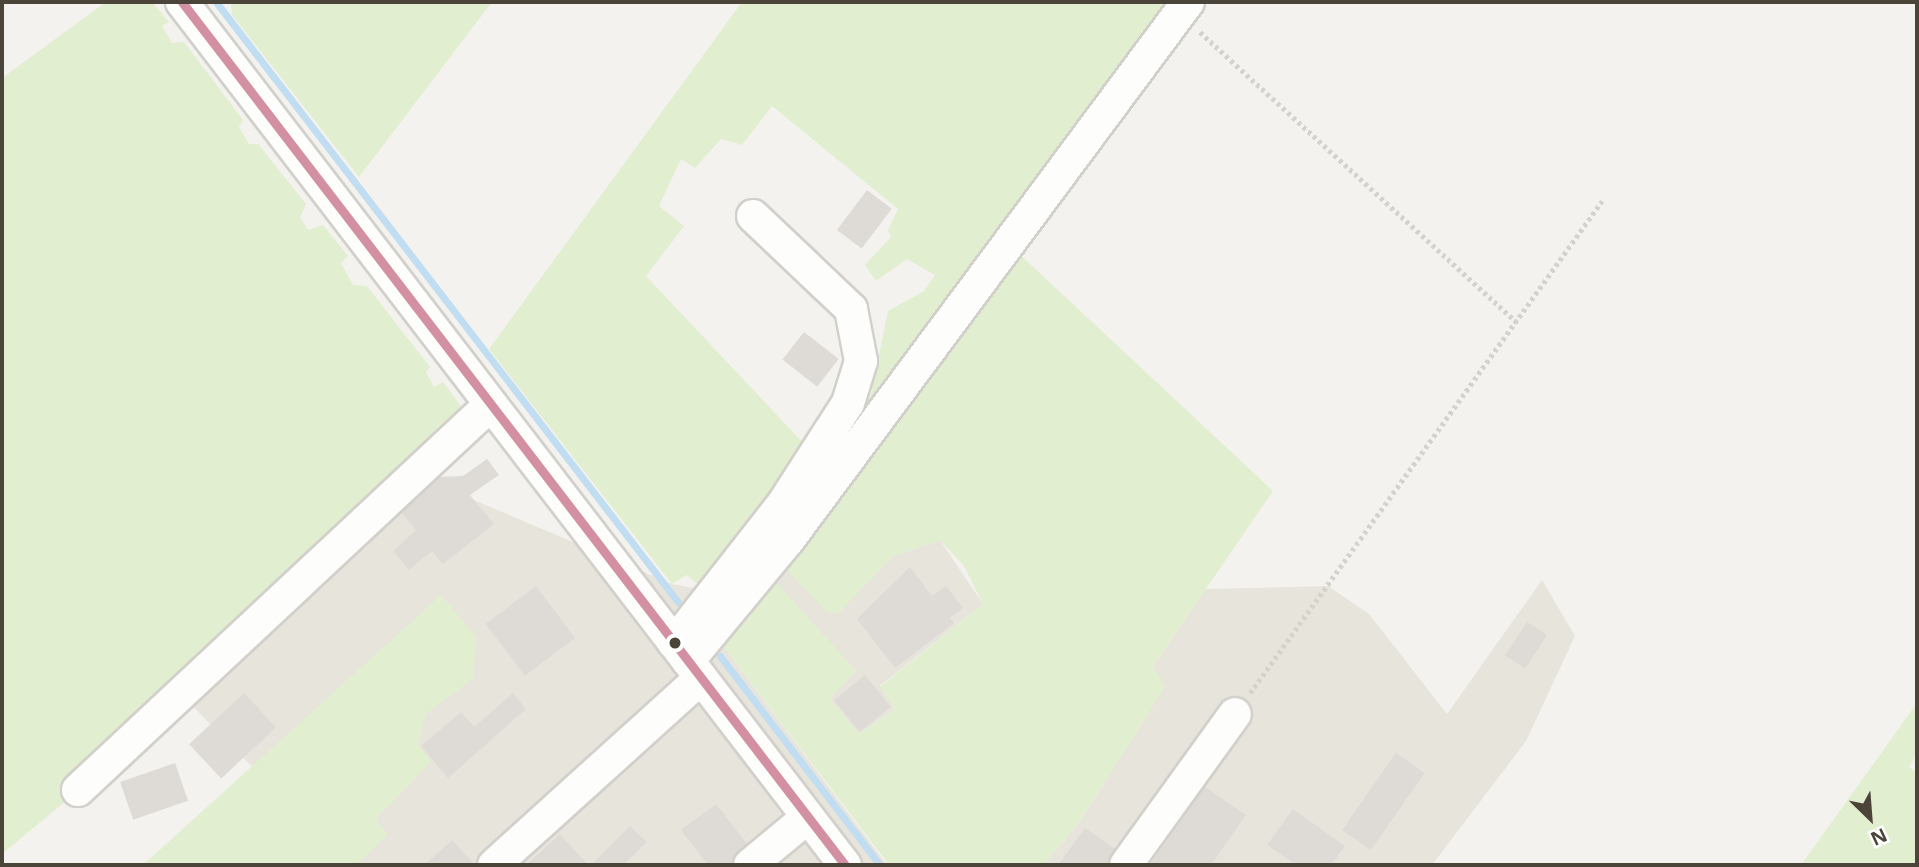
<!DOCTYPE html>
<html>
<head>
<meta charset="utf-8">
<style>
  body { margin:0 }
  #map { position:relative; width:1919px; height:867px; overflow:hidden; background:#f4f2ee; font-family:"Open Sans",sans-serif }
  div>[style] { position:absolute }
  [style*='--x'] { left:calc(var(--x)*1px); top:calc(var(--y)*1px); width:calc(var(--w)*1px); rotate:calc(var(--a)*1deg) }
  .residential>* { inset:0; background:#e7e4dc }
  .green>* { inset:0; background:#e1eecf }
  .stream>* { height:7px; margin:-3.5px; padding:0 3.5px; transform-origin:3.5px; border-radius:3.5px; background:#c0ddf1 }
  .building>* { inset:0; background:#dedbd6; transform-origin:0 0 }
  .path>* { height:4.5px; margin-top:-2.25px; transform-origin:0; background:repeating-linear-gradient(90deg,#d3d2cc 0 3.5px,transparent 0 7px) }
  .roads { filter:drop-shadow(2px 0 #d2d0cb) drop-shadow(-2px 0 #d2d0cb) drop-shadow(0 2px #d2d0cb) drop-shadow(0 -2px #d2d0cb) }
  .minor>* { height:32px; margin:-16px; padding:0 16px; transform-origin:16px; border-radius:16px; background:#fdfdfc }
  .bus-1>* { height:9px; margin:-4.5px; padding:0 4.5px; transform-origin:4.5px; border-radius:4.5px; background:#d290a2 }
  .dots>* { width:19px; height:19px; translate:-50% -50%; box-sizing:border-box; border:4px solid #fff; border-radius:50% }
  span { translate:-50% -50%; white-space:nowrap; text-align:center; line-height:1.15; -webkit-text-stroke:5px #fff; paint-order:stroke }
  .frame { position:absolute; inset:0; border:4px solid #4b4439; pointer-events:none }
  .north { position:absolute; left:1835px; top:783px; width:70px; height:70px; -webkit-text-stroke:5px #fff; paint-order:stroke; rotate:155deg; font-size:19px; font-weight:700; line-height:28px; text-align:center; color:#4b4439 }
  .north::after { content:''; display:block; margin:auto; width:24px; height:32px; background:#4b4439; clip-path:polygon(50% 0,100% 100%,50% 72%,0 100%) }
</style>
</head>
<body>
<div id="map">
  <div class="residential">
    <div style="clip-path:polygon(389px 464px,672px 584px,705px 590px,782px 565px,893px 556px,940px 540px,983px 604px,880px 686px,895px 709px,859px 734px,830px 698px,856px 671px,723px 646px,887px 865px,349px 865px,157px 670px)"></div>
    <div style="clip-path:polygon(1542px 580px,1575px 636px,1526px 741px,1432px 865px,1044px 865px,1081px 820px,1164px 688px,1153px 666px,1206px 589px,1328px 586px,1369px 614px,1447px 714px)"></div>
  </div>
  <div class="green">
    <div style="clip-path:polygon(106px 2px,152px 2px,169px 22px,162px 26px,172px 43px,184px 42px,243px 120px,239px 127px,249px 144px,258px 144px,306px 204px,300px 217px,308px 230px,323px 225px,348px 256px,341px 263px,353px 285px,367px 286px,430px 367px,426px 372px,434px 387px,443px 382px,463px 409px,60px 787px,68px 799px,2px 854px,2px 78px)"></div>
    <div style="clip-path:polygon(231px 2px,492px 2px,359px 177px,232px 15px)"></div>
    <div style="clip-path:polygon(742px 2px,1181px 2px,893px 392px,812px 477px,871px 395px,888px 311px,924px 291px,935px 275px,907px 259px,876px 281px,865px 265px,891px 237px,888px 230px,898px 209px,772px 106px,742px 145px,721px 139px,695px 168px,681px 159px,659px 206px,684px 226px,646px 276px,808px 448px,705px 590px,687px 575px,672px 584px,489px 349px)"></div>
    <div style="clip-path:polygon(1015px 250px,1273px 491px,1153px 666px,1165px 687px,1081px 820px,1044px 865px,889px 865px,723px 646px,768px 583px,779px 585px,856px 671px,830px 698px,859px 734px,895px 709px,880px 687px,983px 604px,964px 566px,940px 540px,893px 556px,838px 614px,826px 611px,782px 565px)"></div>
    <div style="clip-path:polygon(441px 595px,476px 636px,474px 678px,426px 714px,418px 745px,432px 761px,376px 819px,388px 835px,356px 865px,143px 865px)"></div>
    <div style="clip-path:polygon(1917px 703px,1917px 754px,1909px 767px,1917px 773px,1917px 865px,1801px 865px)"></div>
  </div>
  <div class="stream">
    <div style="--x:216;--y:2;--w:757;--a:52.4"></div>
    <div style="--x:720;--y:656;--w:263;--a:52.6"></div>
  </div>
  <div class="building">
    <div style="left:867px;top:190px;width:31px;height:50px;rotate:37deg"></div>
    <div style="left:804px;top:332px;width:44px;height:35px;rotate:38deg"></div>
    <div style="clip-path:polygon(487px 459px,499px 475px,470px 495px,494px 524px,443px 564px,432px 551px,409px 570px,393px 551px,416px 530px,402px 513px,439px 477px,463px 476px)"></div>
    <div style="clip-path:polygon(910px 567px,932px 596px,946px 586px,963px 608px,950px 618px,954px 623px,895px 668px,857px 619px)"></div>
    <div style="left:536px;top:586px;width:65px;height:63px;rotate:53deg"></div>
    <div style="left:1527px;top:622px;width:24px;height:40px;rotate:33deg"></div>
    <div style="left:865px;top:675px;width:41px;height:40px;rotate:51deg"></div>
    <div style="left:244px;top:693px;width:47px;height:75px;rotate:47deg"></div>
    <div style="clip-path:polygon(513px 693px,526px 709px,448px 778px,421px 746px,461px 712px,474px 727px)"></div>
    <div style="left:1396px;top:753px;width:35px;height:94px;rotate:35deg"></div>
    <div style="left:175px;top:763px;width:40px;height:58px;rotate:71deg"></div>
    <div style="clip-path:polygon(1205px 787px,1246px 815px,1211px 865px,1150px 865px)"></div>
    <div style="clip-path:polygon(716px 804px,747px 844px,732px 865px,708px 865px,681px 830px)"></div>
    <div style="clip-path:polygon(1293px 809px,1345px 846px,1331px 865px,1296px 865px,1267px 845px)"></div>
    <div style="clip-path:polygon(630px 826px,647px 842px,623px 865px,591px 865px)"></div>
    <div style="clip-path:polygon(1085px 828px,1115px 849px,1108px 865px,1058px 865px)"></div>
    <div style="clip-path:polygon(560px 834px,588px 865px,526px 865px)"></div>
    <div style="clip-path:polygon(452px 840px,475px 865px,424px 865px)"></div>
  </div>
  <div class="path">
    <div style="--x:1200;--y:32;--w:430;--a:42.5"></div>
    <div style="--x:1250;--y:693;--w:605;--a:-54.42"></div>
  </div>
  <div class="roads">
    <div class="minor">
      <div style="--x:182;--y:2;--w:1088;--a:52.47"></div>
      <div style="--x:674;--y:643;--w:177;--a:-51.9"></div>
      <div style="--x:783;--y:504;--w:120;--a:-57.2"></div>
      <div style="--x:848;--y:403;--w:44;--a:-72.8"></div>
      <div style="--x:861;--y:361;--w:53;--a:-100.9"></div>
      <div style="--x:851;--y:309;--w:135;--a:-136.5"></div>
      <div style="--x:688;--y:661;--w:158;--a:-50.4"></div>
      <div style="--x:789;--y:539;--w:669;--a:-53.39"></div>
      <div style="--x:78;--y:790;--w:565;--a:-43.06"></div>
      <div style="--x:494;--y:865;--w:279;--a:-42.1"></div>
      <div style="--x:750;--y:865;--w:75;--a:-39.6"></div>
      <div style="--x:1126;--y:865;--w:186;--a:-54.2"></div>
    </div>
  </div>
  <div class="bus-1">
    <div style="--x:182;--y:2;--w:1088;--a:52.47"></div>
  </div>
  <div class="dots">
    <div style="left:675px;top:643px;background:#4b4439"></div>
  </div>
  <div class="frame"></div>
  <div class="north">N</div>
</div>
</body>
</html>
